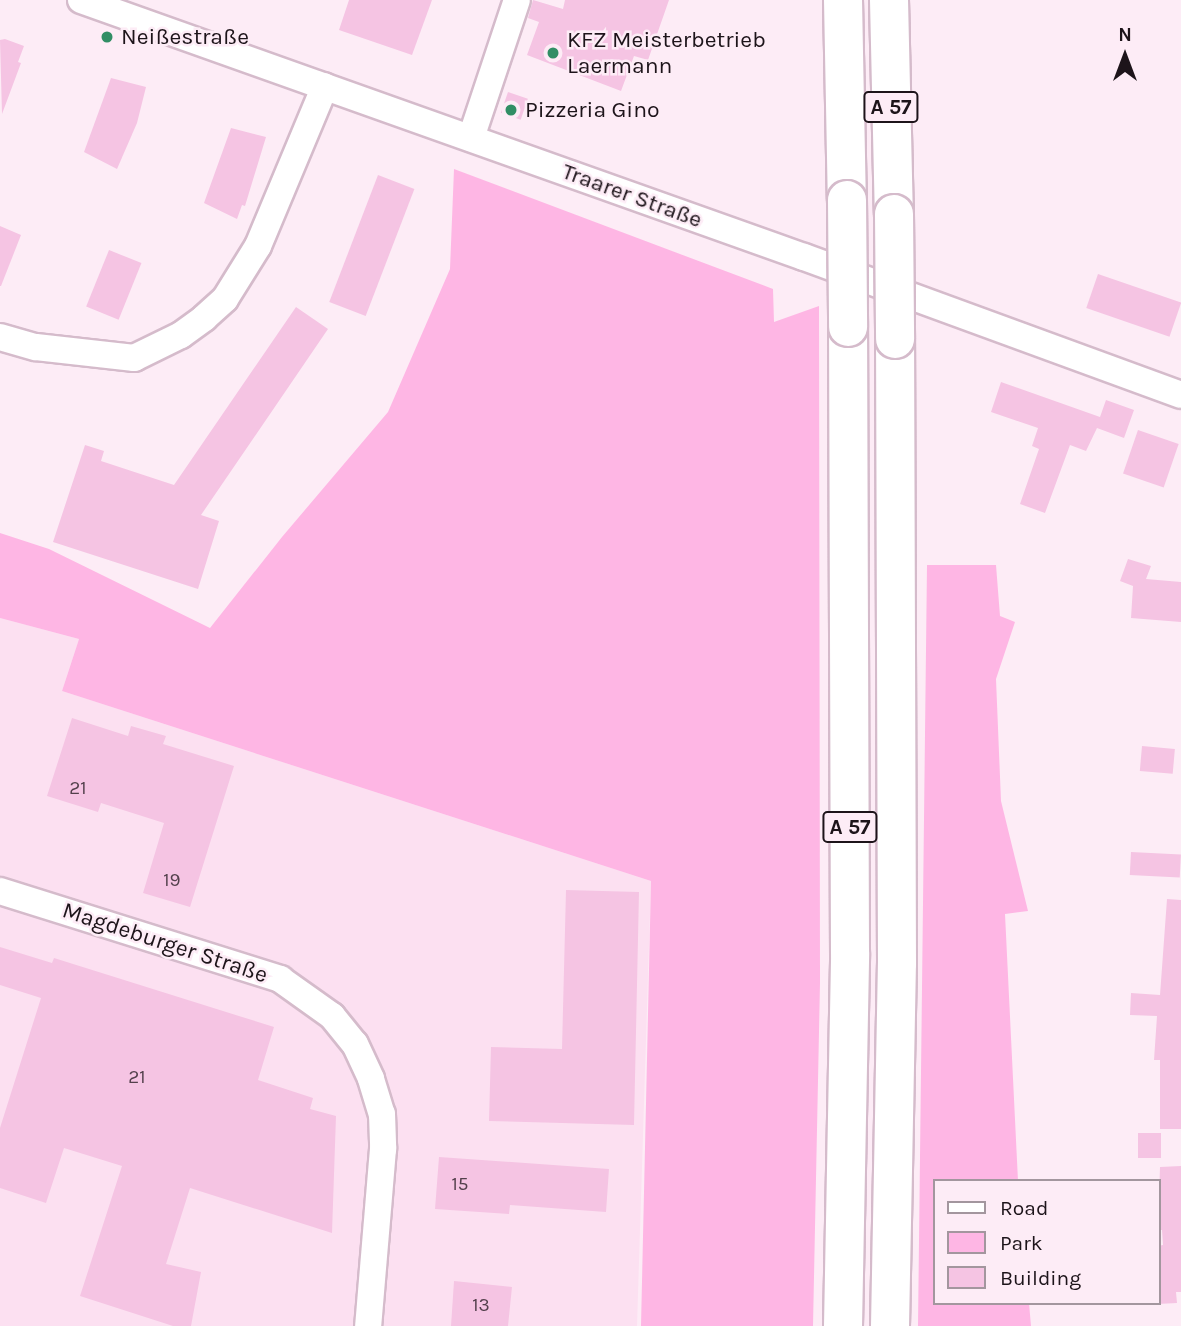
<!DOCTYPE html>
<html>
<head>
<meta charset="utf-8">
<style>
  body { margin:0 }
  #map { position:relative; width:1181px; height:1326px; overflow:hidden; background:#fdecf6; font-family:Karla,sans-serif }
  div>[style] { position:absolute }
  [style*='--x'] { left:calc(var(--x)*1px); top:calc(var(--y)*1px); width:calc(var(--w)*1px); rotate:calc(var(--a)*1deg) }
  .built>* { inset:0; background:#fce0f1 }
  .green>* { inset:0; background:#feb6e4 }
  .building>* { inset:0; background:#f5c4e3; transform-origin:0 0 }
  .roads { filter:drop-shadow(2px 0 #d5bbcb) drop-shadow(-2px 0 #d5bbcb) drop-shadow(0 2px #d5bbcb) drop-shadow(0 -2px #d5bbcb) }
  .minor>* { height:26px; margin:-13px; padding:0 13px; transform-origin:13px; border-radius:13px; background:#fff }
  .highway>* { height:38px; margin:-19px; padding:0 19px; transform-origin:19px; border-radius:19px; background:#fff }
  .bridges { filter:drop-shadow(2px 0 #d5bbcb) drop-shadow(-2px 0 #d5bbcb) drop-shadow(0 2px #d5bbcb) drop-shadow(0 -2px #d5bbcb) }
  .highway-bridge>* { height:38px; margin:-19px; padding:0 19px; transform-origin:19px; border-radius:19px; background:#fff }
  .dots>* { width:19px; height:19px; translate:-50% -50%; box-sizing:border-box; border:4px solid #fdecf6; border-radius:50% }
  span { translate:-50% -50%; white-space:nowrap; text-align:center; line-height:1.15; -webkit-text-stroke:5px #fdecf6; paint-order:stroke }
  .number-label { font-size:19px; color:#53404c }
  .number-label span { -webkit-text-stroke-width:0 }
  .shield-label span { padding:2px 5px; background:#fdecf6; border:2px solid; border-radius:5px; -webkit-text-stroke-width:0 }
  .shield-label { font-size:21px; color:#1d141a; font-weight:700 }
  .poi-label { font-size:23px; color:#1d141a }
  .left { translate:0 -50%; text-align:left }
  .street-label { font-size:23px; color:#1d141a }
  .legend { position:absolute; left:933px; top:1179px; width:228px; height:126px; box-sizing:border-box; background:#fdecf6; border:2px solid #a3969e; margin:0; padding:9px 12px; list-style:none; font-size:21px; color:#1d141a }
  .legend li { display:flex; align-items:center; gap:14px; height:35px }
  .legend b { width:35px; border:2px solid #a3969e }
  .north { position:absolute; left:1090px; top:21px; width:70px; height:70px; -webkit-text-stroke:5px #fdecf6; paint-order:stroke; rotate:0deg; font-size:19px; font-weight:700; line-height:28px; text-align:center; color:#1d141a }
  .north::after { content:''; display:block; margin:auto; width:24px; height:32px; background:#1d141a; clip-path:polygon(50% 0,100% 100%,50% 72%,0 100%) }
</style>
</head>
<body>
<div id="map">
  <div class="built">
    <div style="clip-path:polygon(0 618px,79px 639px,62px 691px,651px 881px,637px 1326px,0 1326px)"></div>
  </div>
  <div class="green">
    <div style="clip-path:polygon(454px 169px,773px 289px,774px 322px,819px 306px,820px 983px,813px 1326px,641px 1326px,651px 881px,62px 691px,79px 639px,0 618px,0 533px,49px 549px,210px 628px,282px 537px,388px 412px,450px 269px)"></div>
    <div style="clip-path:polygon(927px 565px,996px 565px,1000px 616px,1015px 622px,996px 679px,1001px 801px,1028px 911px,1005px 914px,1018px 1181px,934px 1181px,934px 1303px,1029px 1303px,1031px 1326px,918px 1326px)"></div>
  </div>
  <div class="building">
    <div style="clip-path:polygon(349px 0,432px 0,412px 55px,339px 30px)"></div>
    <div style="clip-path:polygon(533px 0,563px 9px,565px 0,669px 0,648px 60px,634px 56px,621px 91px,527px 55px,539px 22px,528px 18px)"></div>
    <div style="clip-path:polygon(5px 39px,24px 46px,18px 62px,21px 63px,2px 114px,0 40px)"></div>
    <div style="clip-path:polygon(111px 78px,146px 87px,137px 123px,117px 169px,84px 152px)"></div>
    <div style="left:508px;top:92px;width:21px;height:22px;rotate:19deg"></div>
    <div style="clip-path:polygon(231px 128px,266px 137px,245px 206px,242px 205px,237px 219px,204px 203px)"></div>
    <div style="left:378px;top:175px;width:39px;height:136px;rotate:21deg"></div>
    <div style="clip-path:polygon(0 226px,21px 235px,1px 286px,0 286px)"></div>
    <div style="left:109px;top:250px;width:35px;height:61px;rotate:22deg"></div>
    <div style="left:1098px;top:274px;width:88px;height:36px;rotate:19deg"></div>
    <div style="clip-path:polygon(296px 307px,328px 329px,201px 515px,219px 521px,198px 589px,53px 542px,85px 445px,104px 451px,101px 461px,174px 485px)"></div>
    <div style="clip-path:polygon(1001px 382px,1100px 417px,1106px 400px,1134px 410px,1124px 438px,1097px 428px,1086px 451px,1070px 445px,1045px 513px,1020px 504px,1039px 449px,1032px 446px,1038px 428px,991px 412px)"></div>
    <div style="left:1138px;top:430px;width:43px;height:46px;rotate:19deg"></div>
    <div style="clip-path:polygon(1128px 559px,1151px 566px,1146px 579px,1181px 582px,1181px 622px,1131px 618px,1133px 586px,1120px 581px)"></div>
    <div style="clip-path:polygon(72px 718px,128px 736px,131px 726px,166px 736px,163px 744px,234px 766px,190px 907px,143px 893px,164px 823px,101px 803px,98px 812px,47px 796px)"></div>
    <div style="left:1142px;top:746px;width:33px;height:25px;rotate:5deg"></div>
    <div style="left:1131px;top:852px;width:50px;height:23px;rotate:3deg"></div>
    <div style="clip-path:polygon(566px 890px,639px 892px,634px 1125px,489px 1121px,491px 1047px,562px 1049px)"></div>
    <div style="clip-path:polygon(1167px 899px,1181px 900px,1181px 1129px,1160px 1129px,1160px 1060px,1154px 1060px,1157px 1016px,1130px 1015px,1131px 993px,1160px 995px)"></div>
    <div style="clip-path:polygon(0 947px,52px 963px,54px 958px,274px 1027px,258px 1080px,313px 1098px,310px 1109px,336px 1116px,332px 1233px,190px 1188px,166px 1264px,201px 1272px,191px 1326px,173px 1326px,80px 1296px,122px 1166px,64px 1148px,46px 1203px,0 1188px,0 1128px,41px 998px,0 985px)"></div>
    <div style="left:1138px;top:1133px;width:23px;height:25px"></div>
    <div style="clip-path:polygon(439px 1157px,609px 1169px,606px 1212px,510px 1205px,509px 1214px,435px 1209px)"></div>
    <div style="clip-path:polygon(1181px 1166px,1181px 1292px,1176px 1292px,1177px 1303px,1158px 1304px,1158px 1246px,1163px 1245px,1162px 1230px,1158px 1230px,1160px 1167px)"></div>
    <div style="clip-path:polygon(454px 1281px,512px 1287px,508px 1326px,451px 1326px)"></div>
  </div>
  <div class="roads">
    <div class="minor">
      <div style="--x:81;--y:0;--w:767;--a:19.57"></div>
      <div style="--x:804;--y:257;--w:401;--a:20.1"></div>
      <div style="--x:471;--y:138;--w:145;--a:-71.6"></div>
      <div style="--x:0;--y:337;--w:37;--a:16"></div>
      <div style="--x:36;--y:347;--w:99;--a:6.4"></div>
      <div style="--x:134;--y:358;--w:52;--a:-26.1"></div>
      <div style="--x:181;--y:335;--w:29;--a:-36"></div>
      <div style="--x:204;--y:318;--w:28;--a:-42"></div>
      <div style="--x:225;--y:299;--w:62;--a:-58.1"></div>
      <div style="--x:258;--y:246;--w:173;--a:-67.3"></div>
      <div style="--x:0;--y:891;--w:294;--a:17.4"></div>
      <div style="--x:280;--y:979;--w:64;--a:35.4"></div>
      <div style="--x:332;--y:1016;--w:36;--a:51"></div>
      <div style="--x:355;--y:1044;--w:38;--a:65"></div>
      <div style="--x:371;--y:1079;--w:37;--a:73"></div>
      <div style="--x:382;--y:1114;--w:35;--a:88"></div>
      <div style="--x:383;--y:1149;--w:178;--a:94.8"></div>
    </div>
    <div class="highway">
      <div style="--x:843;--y:0;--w:200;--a:88.9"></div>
      <div style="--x:889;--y:0;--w:214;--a:88.7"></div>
      <div style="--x:843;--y:1326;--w:373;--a:-88.9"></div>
      <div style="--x:850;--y:953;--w:626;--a:-90.18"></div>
      <div style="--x:890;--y:1326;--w:363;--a:-88.9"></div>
      <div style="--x:897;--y:963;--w:624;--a:-90.18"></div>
    </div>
  </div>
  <div class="bridges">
    <div class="highway-bridge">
      <div style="--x:847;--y:200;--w:127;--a:89.5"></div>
      <div style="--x:894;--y:214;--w:125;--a:89.5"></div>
    </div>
  </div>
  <div class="dots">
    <div style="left:107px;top:37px;background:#318e65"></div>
    <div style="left:553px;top:53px;background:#318e65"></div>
    <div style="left:511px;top:110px;background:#318e65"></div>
  </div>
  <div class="number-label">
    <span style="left:78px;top:789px">21</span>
    <span style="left:172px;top:881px">19</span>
    <span style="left:137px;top:1078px">21</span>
    <span style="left:460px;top:1185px">15</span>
    <span style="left:481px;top:1306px">13</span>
  </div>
  <div class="shield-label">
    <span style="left:891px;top:107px">A 57</span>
    <span style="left:850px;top:827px">A 57</span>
  </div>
  <div class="poi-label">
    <span class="left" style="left:121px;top:37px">Neißestraße</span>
    <span class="left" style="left:567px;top:53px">KFZ Meisterbetrieb<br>Laermann</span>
    <span class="left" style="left:525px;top:110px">Pizzeria Gino</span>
  </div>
  <div class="street-label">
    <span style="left:632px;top:196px;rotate:20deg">Traarer Straße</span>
    <span style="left:165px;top:943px;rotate:18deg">Magdeburger Straße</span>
  </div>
  <ul class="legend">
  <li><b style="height:9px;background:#fff"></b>Road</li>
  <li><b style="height:19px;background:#feb6e4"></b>Park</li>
  <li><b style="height:19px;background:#f5c4e3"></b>Building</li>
  </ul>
  <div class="north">N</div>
</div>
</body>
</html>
